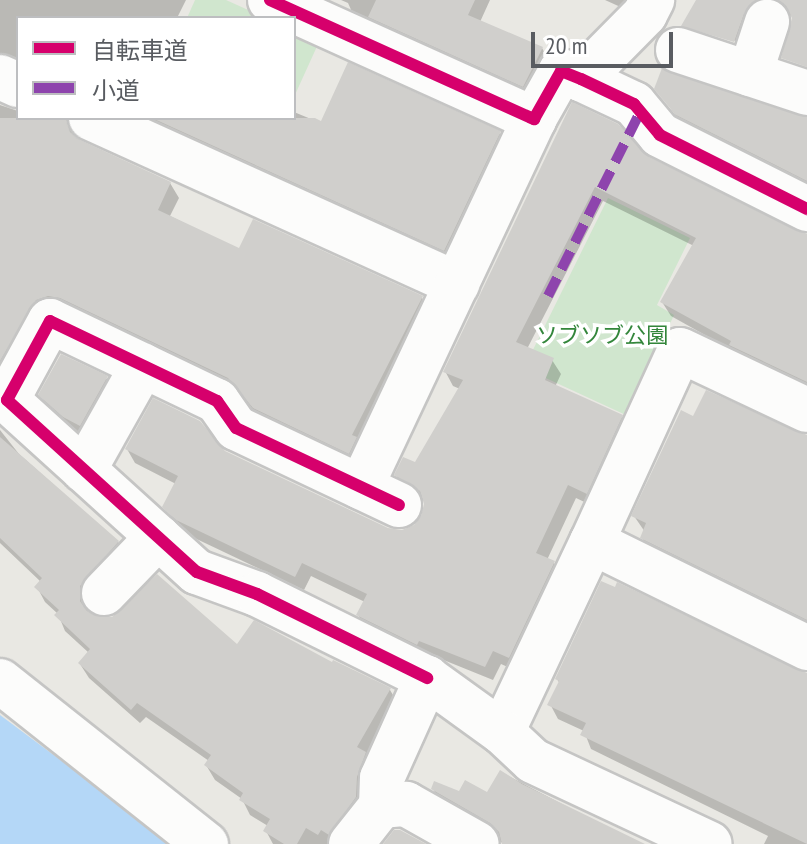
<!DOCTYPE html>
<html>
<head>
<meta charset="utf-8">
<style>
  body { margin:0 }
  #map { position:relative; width:807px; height:844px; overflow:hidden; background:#e9e8e3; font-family:"PT Sans Narrow","Noto Sans JP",sans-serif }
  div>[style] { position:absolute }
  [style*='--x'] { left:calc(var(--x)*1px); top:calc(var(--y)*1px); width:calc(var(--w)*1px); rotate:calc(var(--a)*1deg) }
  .green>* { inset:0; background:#d0e6ce }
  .water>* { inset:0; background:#b4d7f7 }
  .shadow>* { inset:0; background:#0003 }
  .building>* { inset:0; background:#d0cfcc }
  .roads { filter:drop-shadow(2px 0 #c5c5c4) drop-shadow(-2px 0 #c5c5c4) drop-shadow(0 2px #c5c5c4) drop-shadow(0 -2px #c5c5c4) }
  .minor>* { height:44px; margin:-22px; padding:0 22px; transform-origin:22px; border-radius:22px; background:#fcfcfb }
  .quiet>* { height:10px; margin-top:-5px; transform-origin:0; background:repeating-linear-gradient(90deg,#8e44ad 0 20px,transparent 0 30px) }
  .cycleway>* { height:12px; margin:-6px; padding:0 6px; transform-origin:6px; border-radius:6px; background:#d6006c }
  span { translate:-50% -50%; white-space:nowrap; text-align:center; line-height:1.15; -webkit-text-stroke:7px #fff; paint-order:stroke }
  .park-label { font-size:22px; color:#33863b }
  .legend { position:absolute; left:16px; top:16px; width:280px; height:104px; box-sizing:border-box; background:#fff; border:2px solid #bdbec0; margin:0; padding:10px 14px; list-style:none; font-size:24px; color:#595c61 }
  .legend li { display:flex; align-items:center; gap:16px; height:40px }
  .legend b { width:40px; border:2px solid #bdbec0 }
  .scale { position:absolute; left:531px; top:32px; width:142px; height:36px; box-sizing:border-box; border:4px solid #595c61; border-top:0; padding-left:10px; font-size:24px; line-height:28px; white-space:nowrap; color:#595c61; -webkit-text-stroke:6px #fff; paint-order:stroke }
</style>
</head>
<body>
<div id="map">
  <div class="green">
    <div style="clip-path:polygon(195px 0,226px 0,266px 18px,187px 18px)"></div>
    <div style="clip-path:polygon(294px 30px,319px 42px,294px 97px)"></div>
    <div style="clip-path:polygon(608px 198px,690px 238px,657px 305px,674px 315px,628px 416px,524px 368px)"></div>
  </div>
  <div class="water">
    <div style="clip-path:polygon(0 715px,173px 844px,0 844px)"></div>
  </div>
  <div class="shadow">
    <div style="clip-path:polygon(0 0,186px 0,177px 18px,18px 18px,18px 70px,0 69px)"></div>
    <div style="clip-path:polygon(341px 0,490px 0,480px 22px,542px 48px,550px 63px,532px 101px,356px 21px,348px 3px)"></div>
    <div style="clip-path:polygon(605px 0,642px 0,636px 14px)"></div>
    <div style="clip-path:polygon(698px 0,807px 0,807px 64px,793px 17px,783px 11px,745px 44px,699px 29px)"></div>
    <div style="clip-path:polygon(656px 88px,807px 123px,807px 190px,686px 129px)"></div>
    <div style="clip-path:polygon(0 105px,18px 111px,18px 118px,80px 118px,76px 124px,74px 138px,170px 183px,179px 198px,170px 216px,240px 251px,422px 298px,430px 312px,358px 467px,263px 423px,238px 393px,70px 313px,0 390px)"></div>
    <div style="clip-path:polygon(573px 105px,648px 159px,807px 236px,807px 392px,671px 316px,662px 302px,694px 246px,603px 201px,527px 349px,552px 360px,561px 374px,555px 387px,621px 417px,630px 431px,595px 507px,576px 498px,547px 560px,554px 563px,562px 577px,517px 671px,501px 664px,493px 680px,367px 629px,358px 615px,365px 602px,311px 576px,304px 590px,186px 534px,165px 507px,176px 484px,135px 463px,127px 449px,224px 452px,388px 530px,402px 532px,415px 527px,423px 517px,426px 502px,405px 489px,396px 475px,416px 464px,460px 389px,453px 386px,445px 371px)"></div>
    <div style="clip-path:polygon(294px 112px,323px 124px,499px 133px,508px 148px,453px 265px,130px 118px,294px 118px)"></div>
    <div style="clip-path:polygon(106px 378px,114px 391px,88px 438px,73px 430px,48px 408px,41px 395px)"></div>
    <div style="clip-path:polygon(694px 419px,807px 437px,807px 629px,650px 552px,642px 537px,645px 532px,634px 516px)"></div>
    <div style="clip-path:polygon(0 430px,19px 454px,118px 542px,126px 557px,87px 602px,88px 614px,98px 619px,333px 665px,334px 662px,390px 690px,399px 705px,341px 844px,273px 844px,266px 831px,268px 826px,250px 815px,242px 799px,215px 780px,206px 765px,209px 761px,146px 717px,140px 723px,89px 678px,80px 664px,89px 653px,65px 631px,58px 614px,45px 602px,37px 587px,41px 582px,0 543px)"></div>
    <div style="clip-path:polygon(807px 674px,807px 844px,764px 844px,768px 836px,591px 749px,584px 731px,558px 719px,550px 704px,560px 684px,557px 679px)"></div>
    <div style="clip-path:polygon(501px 772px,638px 844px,504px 844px,441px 803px,433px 789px,488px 795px)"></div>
  </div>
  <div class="building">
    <div style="clip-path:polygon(376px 0,475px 0,468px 15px,543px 47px,523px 87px,368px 17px)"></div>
    <div style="clip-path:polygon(696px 0,757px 0,744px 14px,734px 42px,681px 26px)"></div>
    <div style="clip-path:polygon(778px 0,807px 0,807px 67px,781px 58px,792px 18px,786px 6px)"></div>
    <div style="clip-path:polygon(348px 62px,501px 131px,444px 251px,152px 118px,315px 118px,321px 121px)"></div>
    <div style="clip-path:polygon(662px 68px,807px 117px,807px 181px,676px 115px,654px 89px)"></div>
    <div style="clip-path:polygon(572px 102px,618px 124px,649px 157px,807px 234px,807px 382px,729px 345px,731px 341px,660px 302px,696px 238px,595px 187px,516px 342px,554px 358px,545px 380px,623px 415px,587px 494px,568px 485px,536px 553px,555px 561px,509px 658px,493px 651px,485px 667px,419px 641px,417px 645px,356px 615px,367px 594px,302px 563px,295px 577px,176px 520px,162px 507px,178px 476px,125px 449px,153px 398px,200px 421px,225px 451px,388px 528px,402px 530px,414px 525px,421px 516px,424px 504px,420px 491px,394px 475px,403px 457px,415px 462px,463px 380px,443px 372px)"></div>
    <div style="clip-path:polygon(0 118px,66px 118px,70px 132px,80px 140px,171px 182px,158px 210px,239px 248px,253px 219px,423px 296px,352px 435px,357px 437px,349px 454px,253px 408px,228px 378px,60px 298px,48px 296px,36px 300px,0 361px)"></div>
    <div style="clip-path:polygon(61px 354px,108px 376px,80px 426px,63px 417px,38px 395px)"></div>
    <div style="clip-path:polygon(706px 390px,807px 435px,807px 620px,640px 538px,646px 523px,631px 516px,681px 410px,693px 416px)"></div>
    <div style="clip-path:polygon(0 437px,119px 541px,80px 586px,80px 601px,87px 611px,99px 617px,112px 617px,157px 574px,237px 644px,254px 620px,332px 662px,333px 660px,391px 688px,357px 747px,366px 752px,357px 777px,356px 797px,329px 835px,321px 830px,318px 835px,306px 828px,297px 844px,284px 844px,263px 831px,270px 819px,239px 800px,243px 793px,204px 765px,211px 755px,137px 703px,131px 710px,78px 663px,90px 649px,54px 615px,59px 610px,34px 587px,42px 578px,0 538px)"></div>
    <div style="clip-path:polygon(601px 581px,615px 587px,617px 582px,807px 673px,807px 844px,580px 735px,586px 723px,547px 705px,559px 681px,555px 679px)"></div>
    <div style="clip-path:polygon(500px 770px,522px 784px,645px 844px,502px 844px,499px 832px,490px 823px,431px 789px,434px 781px,459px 791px,465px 780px,487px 792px)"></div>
    <div style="clip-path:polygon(394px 830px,400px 830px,426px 844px,383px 844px)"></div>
  </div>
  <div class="roads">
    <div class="minor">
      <div style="--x:270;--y:0;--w:290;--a:24.3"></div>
      <div style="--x:534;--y:119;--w:55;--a:-60.6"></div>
      <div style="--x:561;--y:71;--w:22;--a:22"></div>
      <div style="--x:581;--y:79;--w:59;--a:25.3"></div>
      <div style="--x:634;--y:104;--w:40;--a:50"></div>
      <div style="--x:660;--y:135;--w:165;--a:26.7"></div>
      <div style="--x:678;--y:50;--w:136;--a:18.4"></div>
      <div style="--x:750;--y:74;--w:55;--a:-71.9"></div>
      <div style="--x:0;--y:77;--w:20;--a:24"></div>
      <div style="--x:581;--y:79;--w:91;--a:-45.4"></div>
      <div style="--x:645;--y:14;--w:16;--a:-63"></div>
      <div style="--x:91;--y:118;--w:402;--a:24.4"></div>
      <div style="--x:84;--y:470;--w:120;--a:-60.7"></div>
      <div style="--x:361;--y:487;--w:407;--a:-64.8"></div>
      <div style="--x:399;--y:505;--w:180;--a:-154.7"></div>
      <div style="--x:236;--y:428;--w:33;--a:-125"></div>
      <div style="--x:217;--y:401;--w:185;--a:-154.4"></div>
      <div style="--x:50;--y:321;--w:90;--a:118.6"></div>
      <div style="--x:7;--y:400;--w:256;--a:42.2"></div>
      <div style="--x:197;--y:572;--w:64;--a:20.1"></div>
      <div style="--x:257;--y:594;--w:190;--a:26.3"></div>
      <div style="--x:592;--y:542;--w:211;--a:-65.4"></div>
      <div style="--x:680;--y:350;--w:140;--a:25.3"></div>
      <div style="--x:104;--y:593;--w:78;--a:-46"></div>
      <div style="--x:0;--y:681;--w:263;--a:38.4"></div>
      <div style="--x:502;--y:732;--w:210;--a:-64.7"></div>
      <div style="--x:592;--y:542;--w:240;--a:26.2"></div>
      <div style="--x:381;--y:806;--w:25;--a:-5"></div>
      <div style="--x:406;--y:804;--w:81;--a:29.4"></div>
      <div style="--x:351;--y:844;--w:48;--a:-51.7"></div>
      <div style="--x:381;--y:806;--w:28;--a:-88"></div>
      <div style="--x:382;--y:778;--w:110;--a:-65.8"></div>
      <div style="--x:427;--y:678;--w:92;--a:35.8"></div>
      <div style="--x:502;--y:732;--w:42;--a:43.1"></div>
      <div style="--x:533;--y:761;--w:195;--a:25.1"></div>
    </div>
  </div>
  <div class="quiet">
    <div style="--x:548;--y:296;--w:206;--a:-63.4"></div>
  </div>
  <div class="cycleway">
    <div style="--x:270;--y:0;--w:290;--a:24.3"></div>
    <div style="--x:534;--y:119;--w:55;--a:-60.6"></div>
    <div style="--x:561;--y:71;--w:22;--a:22"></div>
    <div style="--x:581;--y:79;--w:59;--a:25.3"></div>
    <div style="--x:634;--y:104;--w:40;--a:50"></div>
    <div style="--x:660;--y:135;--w:165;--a:26.7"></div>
    <div style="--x:399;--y:505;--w:180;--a:-154.7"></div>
    <div style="--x:236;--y:428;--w:33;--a:-125"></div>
    <div style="--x:217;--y:401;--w:185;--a:-154.4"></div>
    <div style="--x:50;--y:321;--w:90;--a:118.6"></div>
    <div style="--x:7;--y:400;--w:256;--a:42.2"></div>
    <div style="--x:197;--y:572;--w:64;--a:20.1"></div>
    <div style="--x:257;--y:594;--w:190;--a:26.3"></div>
  </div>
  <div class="park-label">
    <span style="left:602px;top:336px">ソブソブ公園</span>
  </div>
  <ul class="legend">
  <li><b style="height:10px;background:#d6006c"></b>自転車道</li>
  <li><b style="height:10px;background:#8e44ad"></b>小道</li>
  </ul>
  <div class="scale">20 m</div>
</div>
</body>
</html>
